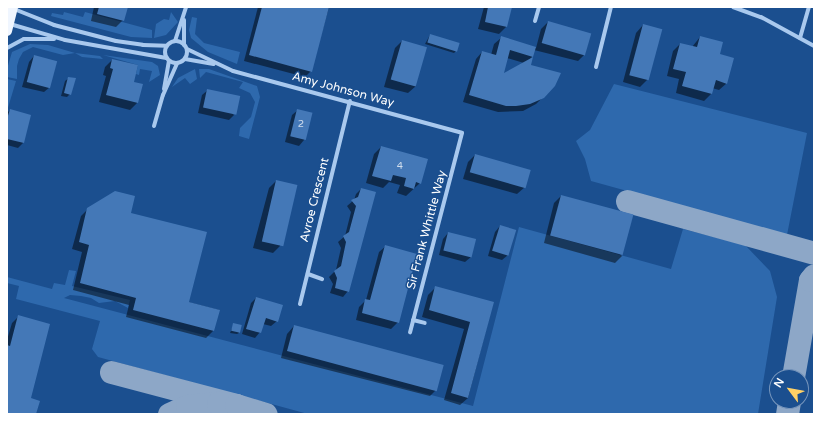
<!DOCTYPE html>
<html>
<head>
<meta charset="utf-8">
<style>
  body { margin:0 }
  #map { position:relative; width:821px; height:421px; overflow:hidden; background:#1b4f8f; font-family:"Varela Round",sans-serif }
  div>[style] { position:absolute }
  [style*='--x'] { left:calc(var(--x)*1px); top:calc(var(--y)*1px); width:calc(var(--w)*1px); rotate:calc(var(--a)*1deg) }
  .green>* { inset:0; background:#2e69ad }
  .shadow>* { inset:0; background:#0007 }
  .taxiway>* { height:23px; margin:-11.5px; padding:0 11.5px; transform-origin:11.5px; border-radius:11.5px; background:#8da7c7 }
  .building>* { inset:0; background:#4478b7; transform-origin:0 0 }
  .minor>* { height:4px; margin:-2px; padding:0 2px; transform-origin:2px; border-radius:2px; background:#a9c9ee }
  .minor>.ring { margin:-2px; padding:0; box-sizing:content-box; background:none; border:4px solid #a9c9ee; border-radius:50% }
  .primary>* { height:10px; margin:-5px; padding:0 5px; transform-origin:5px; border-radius:5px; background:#f0f6ff }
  span { translate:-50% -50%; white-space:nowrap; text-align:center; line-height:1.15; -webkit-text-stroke:3px #1b4f8f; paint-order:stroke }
  .number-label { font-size:10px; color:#d0dded }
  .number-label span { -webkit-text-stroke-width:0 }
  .street-label { font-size:12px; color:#fff }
  .frame { position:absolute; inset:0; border:8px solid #fff; pointer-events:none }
  .north { position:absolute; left:769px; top:369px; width:40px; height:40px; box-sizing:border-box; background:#1b4f8f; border:1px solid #7695bc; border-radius:50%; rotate:302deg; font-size:11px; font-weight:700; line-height:16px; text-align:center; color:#fff }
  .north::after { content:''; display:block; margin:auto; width:14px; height:18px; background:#ffd166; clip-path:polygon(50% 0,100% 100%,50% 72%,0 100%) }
</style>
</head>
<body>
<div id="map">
  <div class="green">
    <div style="clip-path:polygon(64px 12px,83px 17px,85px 12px,152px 30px,152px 38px,131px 37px,51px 16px,52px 13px,63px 15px)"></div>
    <div style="clip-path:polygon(171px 12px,178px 22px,166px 35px,154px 38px,156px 24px,164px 19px,169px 20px)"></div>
    <div style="clip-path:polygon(192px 17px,197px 18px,195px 34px,204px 43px,240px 52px,237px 64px,208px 52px,191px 38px,189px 30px)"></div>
    <div style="clip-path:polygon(30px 44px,48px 45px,75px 53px,100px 56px,103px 59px,82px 57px,75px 53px,63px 55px,33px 47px,23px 52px,19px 59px,17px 66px,17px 79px,7px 77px,7px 69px,12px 52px)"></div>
    <div style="clip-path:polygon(103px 55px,152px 62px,158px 66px,160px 75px,149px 82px,152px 71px,140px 69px,139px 75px,136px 74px,138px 65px)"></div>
    <div style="clip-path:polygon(195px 69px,197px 79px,190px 84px,185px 78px,172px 87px,178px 78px)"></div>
    <div style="clip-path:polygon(199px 69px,209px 69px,257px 86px,260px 97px,249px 139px,239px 136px,240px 128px,251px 117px,255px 102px,250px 93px,239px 88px,243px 82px,206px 72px,200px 78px)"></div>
    <div style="clip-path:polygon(7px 79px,16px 81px,7px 111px)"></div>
    <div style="clip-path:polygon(614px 84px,807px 133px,787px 235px,591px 181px,585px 159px,576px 141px,590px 130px)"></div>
    <div style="clip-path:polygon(519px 227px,671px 269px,683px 229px,745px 245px,770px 271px,777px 297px,758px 414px,308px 414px,98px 357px,92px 349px,100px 321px,16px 299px,19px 286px,7px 283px,7px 277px,52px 289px,54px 283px,65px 285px,69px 270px,76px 271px,72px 286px,130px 300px,128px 308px,115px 301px,99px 303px,91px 298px,81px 296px,70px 295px,64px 298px,473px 406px)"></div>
  </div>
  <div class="shadow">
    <div style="clip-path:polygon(94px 7px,127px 7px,123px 20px,116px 27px,91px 21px)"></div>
    <div style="clip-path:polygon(258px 7px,329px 7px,311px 71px,305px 77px,244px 61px)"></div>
    <div style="clip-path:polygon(484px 7px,511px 7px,506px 27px,499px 34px,478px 29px)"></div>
    <div style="clip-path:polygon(evenodd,548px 22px,590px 34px,585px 54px,578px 61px,534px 50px,532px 57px,529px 60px,530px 65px,543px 97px,536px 104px,523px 111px,498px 112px,463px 102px,476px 59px,482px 52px,491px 55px,494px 44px,501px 38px,536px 48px,541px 29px,548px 22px,507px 58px,524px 63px,502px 75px,507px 58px)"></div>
    <div style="clip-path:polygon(643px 25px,647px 80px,640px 87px,623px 82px,636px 33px)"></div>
    <div style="clip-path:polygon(430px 35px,456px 51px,454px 53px,425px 44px)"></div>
    <div style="clip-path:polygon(700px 37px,719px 55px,727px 83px,719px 90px,712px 88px,711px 94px,704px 101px,676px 93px,679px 79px,667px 76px,673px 51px,680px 44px,692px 47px)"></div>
    <div style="clip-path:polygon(402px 41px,416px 86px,408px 93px,384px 87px,395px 48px)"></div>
    <div style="clip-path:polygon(34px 56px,50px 87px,44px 92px,22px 87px,29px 62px)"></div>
    <div style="clip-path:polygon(112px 60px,132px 83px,137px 103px,130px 110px,99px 102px,106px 76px,103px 75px,105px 67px)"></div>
    <div style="clip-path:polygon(69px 78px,70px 94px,67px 97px,61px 96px,65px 81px)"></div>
    <div style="clip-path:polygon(208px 90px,234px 115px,229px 120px,198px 113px,202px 95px)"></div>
    <div style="clip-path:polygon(10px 110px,23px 143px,18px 148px,7px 145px,7px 113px)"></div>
    <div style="clip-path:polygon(298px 110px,304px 140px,299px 146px,285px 142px,292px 115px)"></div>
    <div style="clip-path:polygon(381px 147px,420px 183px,406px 196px,397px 193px,400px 185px,389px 182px,383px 188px,366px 183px,374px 154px)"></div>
    <div style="clip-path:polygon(475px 155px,525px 187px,517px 194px,463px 179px,468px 162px)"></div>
    <div style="clip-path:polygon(276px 181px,280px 246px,273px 253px,253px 248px,269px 188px)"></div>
    <div style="clip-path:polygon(361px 189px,348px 291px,343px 297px,330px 293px,333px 284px,329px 277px,336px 270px,341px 248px,338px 242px,345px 236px,351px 212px,347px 206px,354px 200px,356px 194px)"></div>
    <div style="clip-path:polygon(561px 196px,622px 256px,615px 263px,544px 243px,554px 203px)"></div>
    <div style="clip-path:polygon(88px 209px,130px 214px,188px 302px,219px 310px,213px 331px,206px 338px,126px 317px,129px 305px,73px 290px,82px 252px,72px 249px,81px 216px)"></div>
    <div style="clip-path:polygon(500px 226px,514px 230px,508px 255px,502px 260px,488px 256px,495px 232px)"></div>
    <div style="clip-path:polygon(448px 233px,471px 257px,465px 262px,439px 255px,443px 239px)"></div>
    <div style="clip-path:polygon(386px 246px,398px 322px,391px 329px,356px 320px,359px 307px,366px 300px,379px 252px)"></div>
    <div style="clip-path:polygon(436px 287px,493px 303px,468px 398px,460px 405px,444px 400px,464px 329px,422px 317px,428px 295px)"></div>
    <div style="clip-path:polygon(256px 298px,277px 321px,271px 326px,263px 324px,260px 332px,255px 338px,242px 334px,251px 303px)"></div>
    <div style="clip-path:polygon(19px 316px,30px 399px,35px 414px,7px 414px,7px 340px,12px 323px)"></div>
    <div style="clip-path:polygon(234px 324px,239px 333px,237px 334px,230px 333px)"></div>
    <div style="clip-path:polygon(294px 326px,437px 389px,430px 396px,281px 358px,287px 334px)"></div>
  </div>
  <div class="taxiway">
    <div style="--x:627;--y:201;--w:194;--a:15.5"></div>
    <div style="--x:111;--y:372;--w:129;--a:14.8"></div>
    <div style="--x:793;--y:377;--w:98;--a:-80.1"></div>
    <div style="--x:810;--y:280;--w:6;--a:-51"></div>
    <div style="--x:169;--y:414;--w:20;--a:-24"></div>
    <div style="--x:187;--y:406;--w:31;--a:-6"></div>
    <div style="--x:218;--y:403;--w:18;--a:6"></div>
    <div style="--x:236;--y:405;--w:31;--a:17"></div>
    <div style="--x:787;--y:414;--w:13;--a:-81"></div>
  </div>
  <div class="building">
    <div style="clip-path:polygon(99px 7px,128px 7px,124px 21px,97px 14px)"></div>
    <div style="clip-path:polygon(262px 7px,329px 7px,312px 72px,249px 55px)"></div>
    <div style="clip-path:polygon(488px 7px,512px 7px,507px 27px,485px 22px)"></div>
    <div style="left:548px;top:21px;width:45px;height:23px;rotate:16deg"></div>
    <div style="left:643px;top:24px;width:20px;height:53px;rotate:15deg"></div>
    <div style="left:430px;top:34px;width:31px;height:9px;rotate:17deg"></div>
    <div style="clip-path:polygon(501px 36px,536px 47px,533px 57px,510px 50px,504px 73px,533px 57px,531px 65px,561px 73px,555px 86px,544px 98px,530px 104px,516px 106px,506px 106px,469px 95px,482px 51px,496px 55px)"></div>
    <div style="clip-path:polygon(700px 36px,723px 42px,720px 54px,734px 58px,727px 84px,716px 80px,712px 94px,682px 86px,686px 72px,673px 69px,680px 43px,697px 47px)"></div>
    <div style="left:402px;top:40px;width:26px;height:41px;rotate:16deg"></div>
    <div style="left:34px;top:55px;width:24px;height:28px;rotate:15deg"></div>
    <div style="clip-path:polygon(112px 59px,138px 65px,134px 82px,143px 84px,138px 103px,106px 95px,113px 69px,110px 68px)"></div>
    <div style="clip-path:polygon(68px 77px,76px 78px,71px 95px,64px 93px)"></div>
    <div style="left:207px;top:89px;width:34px;height:19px;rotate:12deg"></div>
    <div style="clip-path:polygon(10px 109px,31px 115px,24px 143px,7px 139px,7px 119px)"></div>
    <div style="left:297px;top:109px;width:16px;height:28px;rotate:14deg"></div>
    <div style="clip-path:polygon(381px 146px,428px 159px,421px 184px,416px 182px,414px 189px,404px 186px,406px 178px,393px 175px,391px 181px,372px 176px)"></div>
    <div style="left:475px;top:154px;width:58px;height:19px;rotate:16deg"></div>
    <div style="left:276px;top:180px;width:22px;height:63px;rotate:13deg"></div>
    <div style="clip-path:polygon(361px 188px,376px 192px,349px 292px,335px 288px,337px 278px,334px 271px,341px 266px,346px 242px,343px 236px,349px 232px,356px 206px,351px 200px,358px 197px)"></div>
    <div style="clip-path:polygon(115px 191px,135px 196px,131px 213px,207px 232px,189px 302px,220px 310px,214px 331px,133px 310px,136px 298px,80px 283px,89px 245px,79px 242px,87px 208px)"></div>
    <div style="left:561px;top:195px;width:75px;height:42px;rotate:15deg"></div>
    <div style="left:500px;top:225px;width:17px;height:27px;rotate:17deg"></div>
    <div style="left:448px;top:232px;width:29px;height:19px;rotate:14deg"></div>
    <div style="clip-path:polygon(385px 245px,417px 254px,399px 323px,362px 313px,365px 299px,370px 300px)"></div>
    <div style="clip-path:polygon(435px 286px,494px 302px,468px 398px,451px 393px,470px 322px,429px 310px)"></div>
    <div style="clip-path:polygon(256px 297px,283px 305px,278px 322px,266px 318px,261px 333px,246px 329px)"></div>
    <div style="clip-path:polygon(18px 315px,50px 324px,31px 398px,40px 401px,36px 414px,7px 414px,7px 345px,10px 346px)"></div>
    <div style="left:233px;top:323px;width:9px;height:8px;rotate:13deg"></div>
    <div style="left:294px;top:325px;width:155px;height:27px;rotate:15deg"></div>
  </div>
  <div class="minor">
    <div style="--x:733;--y:7;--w:30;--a:20"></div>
    <div style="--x:761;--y:17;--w:60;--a:28.7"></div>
    <div style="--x:14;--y:9;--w:43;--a:21.8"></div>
    <div style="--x:54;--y:25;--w:64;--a:14.5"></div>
    <div style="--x:116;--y:41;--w:27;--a:8"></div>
    <div style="--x:143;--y:45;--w:23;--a:2"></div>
    <div style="--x:184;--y:20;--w:25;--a:90"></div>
    <div style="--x:535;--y:21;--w:15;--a:-74"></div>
    <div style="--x:10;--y:24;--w:57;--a:16.2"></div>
    <div style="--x:65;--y:40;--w:103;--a:10.1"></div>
    <div style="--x:800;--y:38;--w:32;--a:-74"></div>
    <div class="ring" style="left:165px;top:41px;width:18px;height:18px"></div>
    <div style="--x:175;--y:41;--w:36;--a:-72"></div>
    <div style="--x:7;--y:48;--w:19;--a:-28"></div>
    <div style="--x:24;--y:39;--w:30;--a:0"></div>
    <div style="--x:187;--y:49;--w:51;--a:25.6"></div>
    <div style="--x:233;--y:71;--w:237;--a:15.1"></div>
    <div style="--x:462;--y:133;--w:206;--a:104.6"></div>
    <div style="--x:185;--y:59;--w:29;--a:10"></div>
    <div style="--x:596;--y:67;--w:62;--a:-76"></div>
    <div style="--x:164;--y:89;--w:28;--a:-80"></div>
    <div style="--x:154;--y:126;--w:32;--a:-74"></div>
    <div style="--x:163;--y:95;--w:35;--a:-66"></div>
    <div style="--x:308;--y:274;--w:15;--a:20"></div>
    <div style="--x:300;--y:304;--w:209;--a:-76.2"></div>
    <div style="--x:413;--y:320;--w:12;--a:14"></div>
  </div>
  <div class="primary">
    <div style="--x:7;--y:31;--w:25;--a:-76"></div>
  </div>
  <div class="number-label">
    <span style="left:301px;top:125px">2</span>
    <span style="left:400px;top:167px">4</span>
  </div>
  <div class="street-label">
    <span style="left:343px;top:90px;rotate:15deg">Amy Johnson Way</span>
    <span style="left:315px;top:200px;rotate:-76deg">Avroe Crescent</span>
    <span style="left:427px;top:230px;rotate:-75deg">Sir Frank Whittle Way</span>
  </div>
  <div class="frame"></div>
  <div class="north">N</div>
</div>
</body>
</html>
